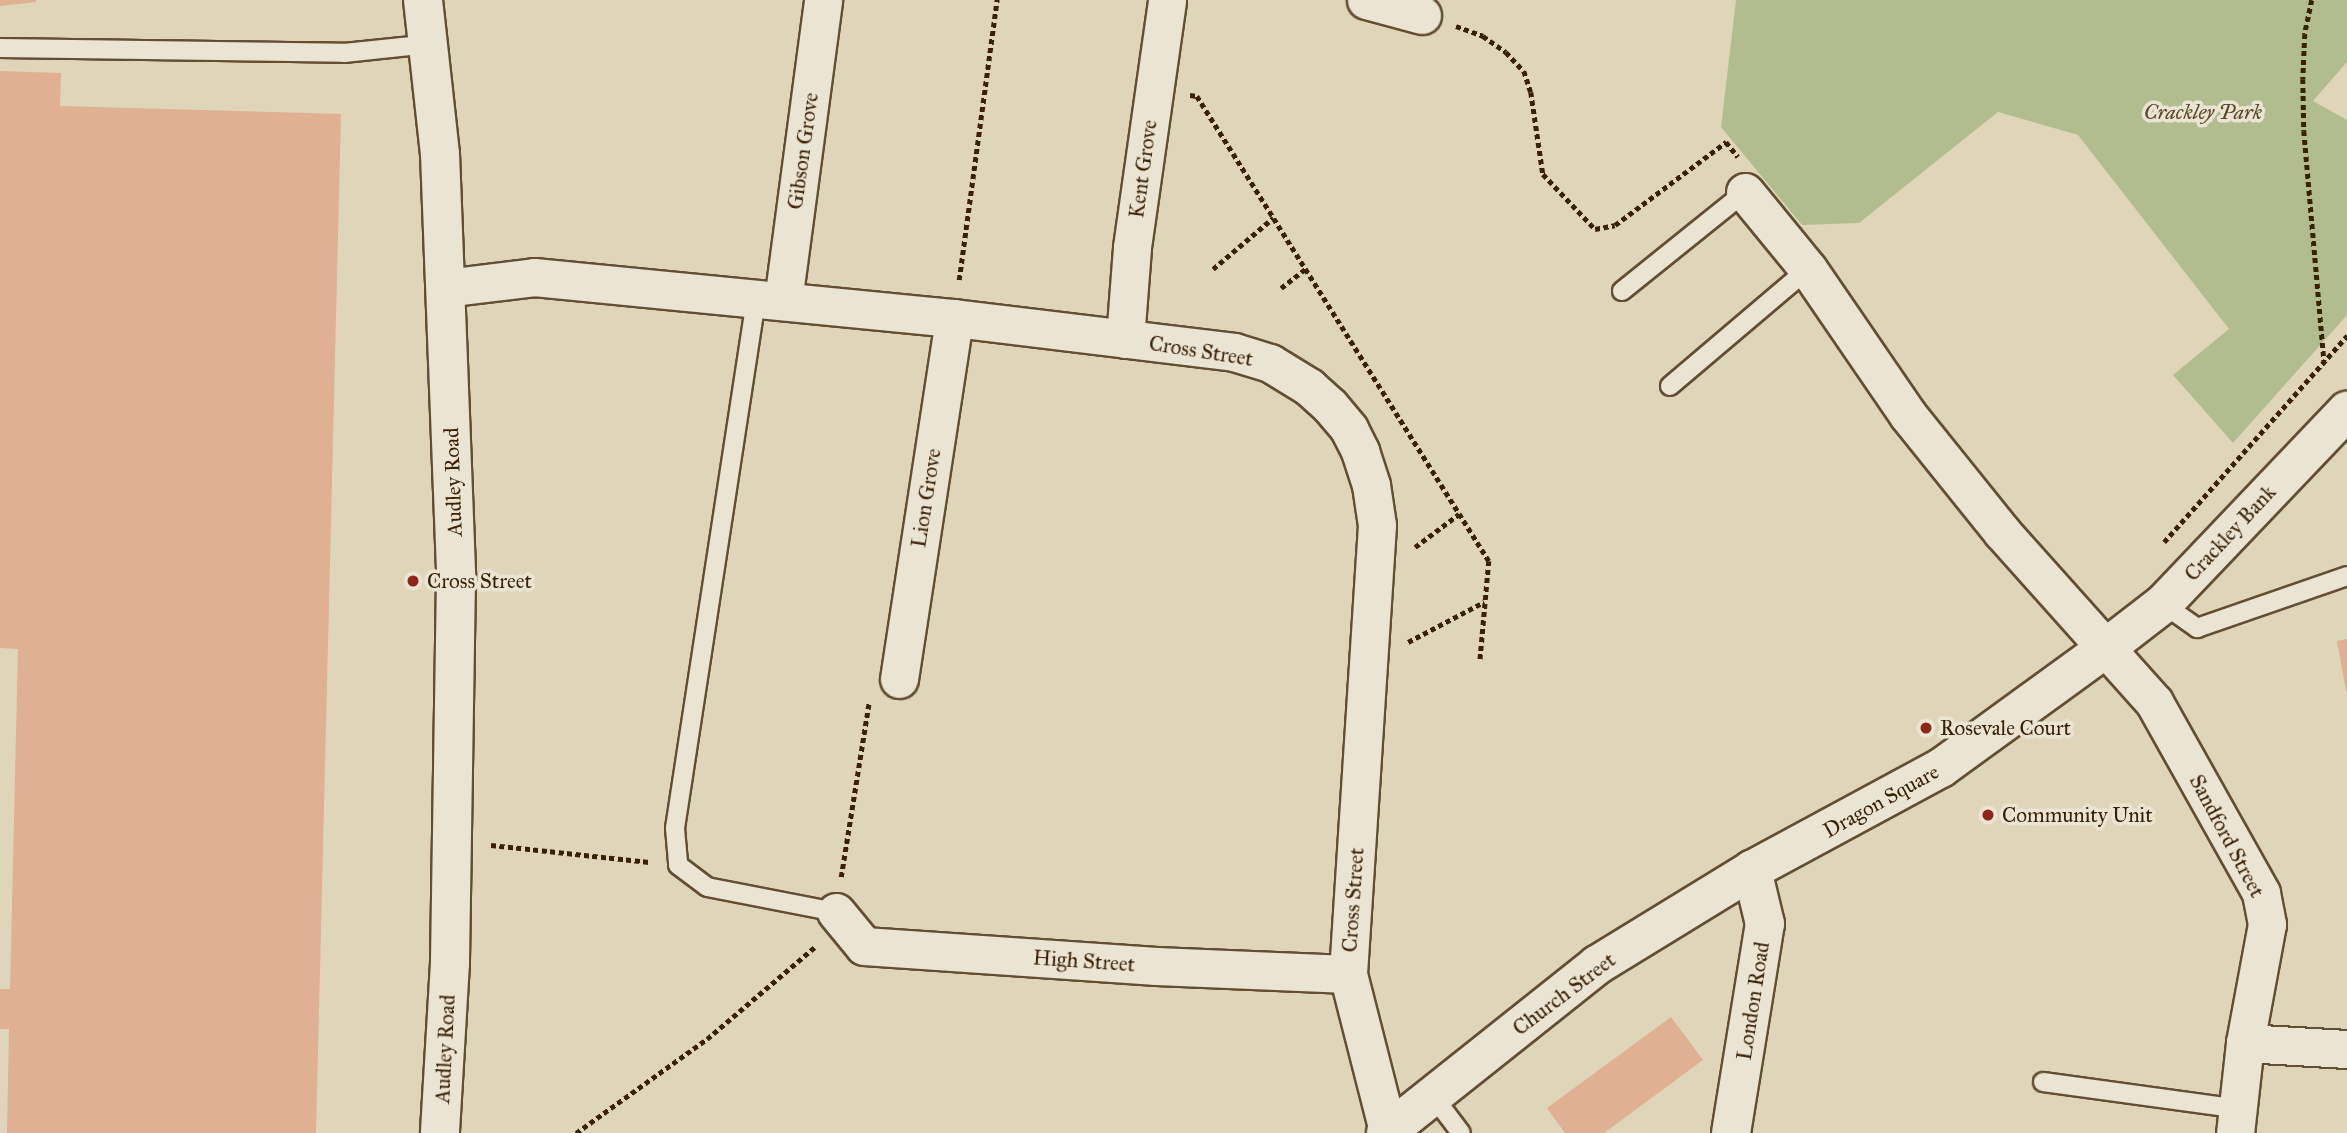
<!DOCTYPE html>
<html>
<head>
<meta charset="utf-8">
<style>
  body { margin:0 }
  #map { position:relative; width:2347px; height:1133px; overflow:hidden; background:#dfd6ba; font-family:"IM FELL Great Primer",serif }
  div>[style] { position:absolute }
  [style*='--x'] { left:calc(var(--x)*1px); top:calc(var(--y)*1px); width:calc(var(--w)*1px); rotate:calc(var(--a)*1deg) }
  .green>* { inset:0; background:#b2bd8f }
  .building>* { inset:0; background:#dfb092 }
  .path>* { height:4.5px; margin-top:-2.25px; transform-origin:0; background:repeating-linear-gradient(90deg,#3a2104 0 5px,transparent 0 8.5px) }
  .roads { filter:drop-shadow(2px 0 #634e32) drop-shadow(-2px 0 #634e32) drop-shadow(0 2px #634e32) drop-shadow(0 -2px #634e32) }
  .lane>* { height:18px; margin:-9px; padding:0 9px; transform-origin:9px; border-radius:9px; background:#eae4d2 }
  .street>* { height:37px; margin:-18.5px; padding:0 18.5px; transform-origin:18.5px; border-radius:18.5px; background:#eae4d2 }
  .secondary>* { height:38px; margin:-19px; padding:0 19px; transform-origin:19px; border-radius:19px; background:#eae4d2 }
  .dots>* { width:19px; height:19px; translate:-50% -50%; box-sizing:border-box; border:4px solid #eae4d2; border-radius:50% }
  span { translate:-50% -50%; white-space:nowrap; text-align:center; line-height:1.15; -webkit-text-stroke:7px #eae4d2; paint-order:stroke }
  .park-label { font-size:21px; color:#584827; font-style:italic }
  .street-label { font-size:21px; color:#3a2104 }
  .poi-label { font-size:21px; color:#3a2104 }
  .left { translate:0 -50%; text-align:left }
</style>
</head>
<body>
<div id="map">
  <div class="green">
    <div style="clip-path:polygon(1736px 0,2347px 0,2347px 62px,2313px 101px,2347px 120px,2347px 315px,2233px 443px,2173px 375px,2229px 329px,2078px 135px,1998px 112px,1859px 223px,1802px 225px,1721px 127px)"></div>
  </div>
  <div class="building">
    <div style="clip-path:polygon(0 0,36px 0,36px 2px,0 6px)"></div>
    <div style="clip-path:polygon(0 71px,61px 73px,60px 106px,341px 114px,316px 1133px,7px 1133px,9px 1029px,0 1029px,0 989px,10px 989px,18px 649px,0 648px)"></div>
    <div style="clip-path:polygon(2347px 639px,2347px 691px,2346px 691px,2337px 641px)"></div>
    <div style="clip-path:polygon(1671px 1017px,1703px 1060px,1604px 1133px,1565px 1133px,1547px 1108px)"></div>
  </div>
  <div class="path">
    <div style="--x:2312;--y:0;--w:35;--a:102"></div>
    <div style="--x:2305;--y:34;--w:45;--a:92.5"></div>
    <div style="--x:2303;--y:79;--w:52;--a:88.9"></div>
    <div style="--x:2304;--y:131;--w:231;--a:85"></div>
    <div style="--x:1456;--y:26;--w:29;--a:20"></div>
    <div style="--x:1483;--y:36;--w:28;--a:35"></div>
    <div style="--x:1506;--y:52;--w:26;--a:47"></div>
    <div style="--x:1524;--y:71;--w:22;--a:72"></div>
    <div style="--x:1531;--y:92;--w:83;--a:81.7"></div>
    <div style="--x:1543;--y:174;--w:76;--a:46.6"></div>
    <div style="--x:1595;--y:229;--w:20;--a:-11"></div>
    <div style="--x:1615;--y:225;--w:139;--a:-36.8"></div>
    <div style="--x:1726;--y:142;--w:19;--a:51"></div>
    <div style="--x:1190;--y:95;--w:7;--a:8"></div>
    <div style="--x:1197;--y:96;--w:549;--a:57.87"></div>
    <div style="--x:1489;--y:561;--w:101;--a:95.1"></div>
    <div style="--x:1213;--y:269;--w:79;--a:-40.4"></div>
    <div style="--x:959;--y:280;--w:283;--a:-82.3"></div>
    <div style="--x:1281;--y:288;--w:31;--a:-38"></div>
    <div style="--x:2164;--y:542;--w:276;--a:-48.4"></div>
    <div style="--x:1415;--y:547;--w:55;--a:-36.9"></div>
    <div style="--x:1408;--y:642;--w:86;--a:-27.8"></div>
    <div style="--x:491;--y:845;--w:159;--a:6.1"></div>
    <div style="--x:841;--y:877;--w:177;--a:-80.9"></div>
    <div style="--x:576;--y:1133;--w:161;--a:-35.7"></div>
    <div style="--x:707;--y:1039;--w:143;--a:-40.5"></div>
  </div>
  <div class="roads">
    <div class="lane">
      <div style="--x:0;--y:48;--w:344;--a:0.8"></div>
      <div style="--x:344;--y:53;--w:85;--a:-6"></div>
      <div style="--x:1622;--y:291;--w:158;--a:-38.8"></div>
      <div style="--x:756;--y:300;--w:534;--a:98.72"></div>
      <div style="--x:675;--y:828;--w:37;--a:85"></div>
      <div style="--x:678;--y:865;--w:36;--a:37"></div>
      <div style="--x:707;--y:887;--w:131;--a:11"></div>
      <div style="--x:1670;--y:386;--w:181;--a:-40.3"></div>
      <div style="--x:2163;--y:604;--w:42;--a:35.2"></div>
      <div style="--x:2197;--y:628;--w:159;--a:-19.1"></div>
      <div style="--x:2043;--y:1082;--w:198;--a:7.8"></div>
      <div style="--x:1433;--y:1096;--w:46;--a:52.9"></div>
    </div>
    <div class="street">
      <div style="--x:1366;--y:0;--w:58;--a:15"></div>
      <div style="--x:1745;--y:192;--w:99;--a:50.7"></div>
      <div style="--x:1808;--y:269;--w:177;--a:55.6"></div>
      <div style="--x:1908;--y:415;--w:150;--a:51.2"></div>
      <div style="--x:2002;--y:532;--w:228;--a:48.2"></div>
      <div style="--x:2154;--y:702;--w:219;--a:60.7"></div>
      <div style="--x:2261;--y:893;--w:32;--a:79"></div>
      <div style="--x:2267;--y:924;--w:121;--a:100.5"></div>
      <div style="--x:2245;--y:1043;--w:91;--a:96.3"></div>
      <div style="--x:445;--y:288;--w:90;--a:-7"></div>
      <div style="--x:534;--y:277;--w:422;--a:5.6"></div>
      <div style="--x:954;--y:318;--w:282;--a:6.9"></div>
      <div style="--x:1234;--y:352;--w:38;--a:17"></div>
      <div style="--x:1270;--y:363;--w:46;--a:31.6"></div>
      <div style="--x:1309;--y:387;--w:28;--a:42"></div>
      <div style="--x:1330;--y:406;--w:30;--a:50"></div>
      <div style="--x:1349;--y:429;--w:25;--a:63"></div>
      <div style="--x:1360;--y:451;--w:36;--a:72"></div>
      <div style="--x:1371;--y:485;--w:40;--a:81.5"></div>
      <div style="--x:1377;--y:525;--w:450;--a:93.7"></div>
      <div style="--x:1348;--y:974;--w:162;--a:75.7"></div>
      <div style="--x:783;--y:301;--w:304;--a:-82.4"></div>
      <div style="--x:1125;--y:339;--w:92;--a:-85.6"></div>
      <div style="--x:1132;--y:247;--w:249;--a:-81.9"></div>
      <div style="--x:899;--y:679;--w:365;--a:-81.3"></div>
      <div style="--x:836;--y:912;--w:44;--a:50.5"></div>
      <div style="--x:864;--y:946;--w:293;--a:3.9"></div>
      <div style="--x:1156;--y:966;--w:192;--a:2.4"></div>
      <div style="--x:2245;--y:1043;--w:102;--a:3.4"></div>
    </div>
    <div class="secondary">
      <div style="--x:423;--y:0;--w:155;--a:83.7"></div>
      <div style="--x:440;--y:154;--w:424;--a:87.8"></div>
      <div style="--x:456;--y:578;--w:385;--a:90.9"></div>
      <div style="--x:450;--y:963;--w:170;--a:93.4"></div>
      <div style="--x:1386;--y:1133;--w:270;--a:-38.5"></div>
      <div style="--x:1597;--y:965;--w:182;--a:-31.5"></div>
      <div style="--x:1752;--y:870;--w:215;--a:-28.4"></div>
      <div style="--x:1941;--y:768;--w:204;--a:-36"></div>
      <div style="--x:2106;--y:648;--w:72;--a:-37.7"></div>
      <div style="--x:2163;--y:604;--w:267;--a:-46.4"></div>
      <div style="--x:1731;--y:1133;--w:212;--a:-80.8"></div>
      <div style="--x:1765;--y:924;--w:56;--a:-103.5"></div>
    </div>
  </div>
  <div class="dots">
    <div style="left:413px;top:581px;background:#8f2418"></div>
    <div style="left:1926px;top:728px;background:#8f2418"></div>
    <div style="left:1988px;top:815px;background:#8f2418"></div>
  </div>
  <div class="park-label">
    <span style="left:2203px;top:112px">Crackley Park</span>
  </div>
  <div class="street-label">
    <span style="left:803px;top:151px;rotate:-82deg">Gibson Grove</span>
    <span style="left:1143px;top:169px;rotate:-82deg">Kent Grove</span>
    <span style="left:1201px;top:351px;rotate:9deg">Cross Street</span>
    <span style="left:453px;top:482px;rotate:-92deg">Audley Road</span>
    <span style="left:926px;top:498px;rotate:-81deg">Lion Grove</span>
    <span style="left:2230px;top:533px;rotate:-47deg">Crackley Bank</span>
    <span style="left:1881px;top:801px;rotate:-29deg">Dragon Square</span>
    <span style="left:2227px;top:836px;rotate:62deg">Sandford Street</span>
    <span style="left:1353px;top:900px;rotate:-86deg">Cross Street</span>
    <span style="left:1084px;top:961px;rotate:4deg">High Street</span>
    <span style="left:1564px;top:994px;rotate:-37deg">Church Street</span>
    <span style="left:1753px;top:1001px;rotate:-81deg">London Road</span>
    <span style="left:445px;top:1049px;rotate:-87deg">Audley Road</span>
  </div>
  <div class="poi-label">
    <span class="left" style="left:427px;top:581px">Cross Street</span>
    <span class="left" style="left:1940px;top:728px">Rosevale Court</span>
    <span class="left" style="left:2002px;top:815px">Community Unit</span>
  </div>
</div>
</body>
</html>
